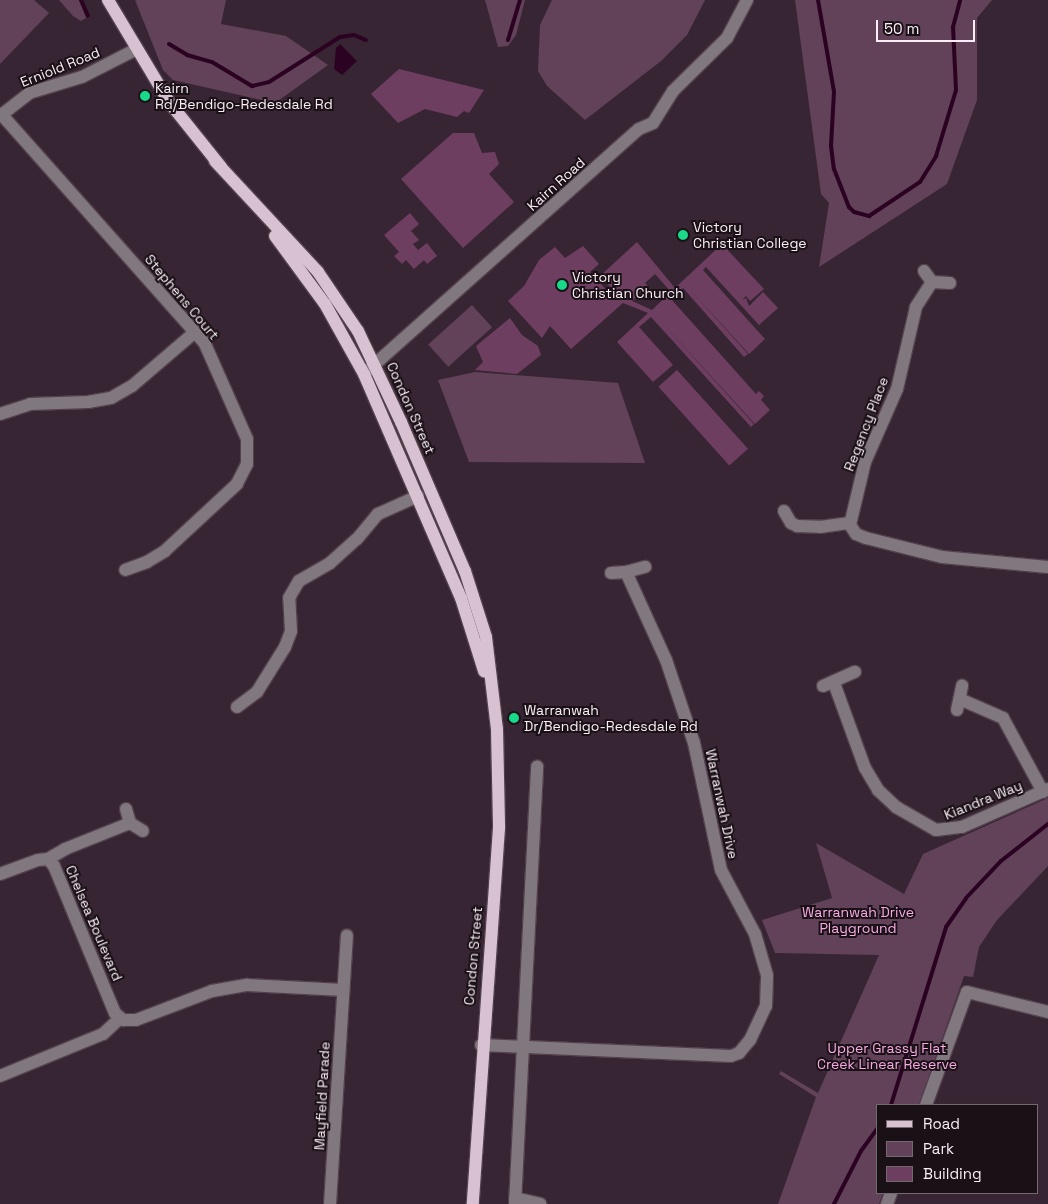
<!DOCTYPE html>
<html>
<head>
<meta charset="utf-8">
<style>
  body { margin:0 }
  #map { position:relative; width:1048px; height:1204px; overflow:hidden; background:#382533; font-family:"Space Grotesk",sans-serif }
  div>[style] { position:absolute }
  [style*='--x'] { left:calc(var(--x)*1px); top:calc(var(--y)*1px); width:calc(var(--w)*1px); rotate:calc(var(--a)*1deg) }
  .green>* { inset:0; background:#614258; transform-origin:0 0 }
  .water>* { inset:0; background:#2c0223 }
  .stream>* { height:4px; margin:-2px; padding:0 2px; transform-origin:2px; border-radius:2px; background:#2c0223 }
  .building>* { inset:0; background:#6e3e61; transform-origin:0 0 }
  .roads { filter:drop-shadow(1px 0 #53414e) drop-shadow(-1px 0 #53414e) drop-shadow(0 1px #53414e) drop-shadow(0 -1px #53414e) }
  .minor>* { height:12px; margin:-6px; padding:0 6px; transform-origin:6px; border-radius:6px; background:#81777e }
  .major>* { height:12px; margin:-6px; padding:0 6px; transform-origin:6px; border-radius:6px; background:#d8c2d1 }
  .dots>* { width:14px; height:14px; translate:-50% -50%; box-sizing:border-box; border:2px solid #1a1117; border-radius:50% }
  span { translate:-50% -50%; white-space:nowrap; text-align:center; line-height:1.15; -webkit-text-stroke:4px #1a1117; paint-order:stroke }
  .street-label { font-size:14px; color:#fbedf6 }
  .poi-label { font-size:14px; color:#fbedf6 }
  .left { translate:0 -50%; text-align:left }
  .park-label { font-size:14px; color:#f8abe2 }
  .legend { position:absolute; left:876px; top:1104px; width:162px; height:90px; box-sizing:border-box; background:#1a1117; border:1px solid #746970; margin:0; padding:6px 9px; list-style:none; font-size:15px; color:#fbedf6 }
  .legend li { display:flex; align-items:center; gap:10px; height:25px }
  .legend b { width:25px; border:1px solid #746970 }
  .scale { position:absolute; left:876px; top:20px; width:99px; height:22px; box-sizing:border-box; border:2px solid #fbedf6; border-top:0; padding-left:6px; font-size:15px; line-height:18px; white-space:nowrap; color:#fbedf6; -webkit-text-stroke:4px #1a1117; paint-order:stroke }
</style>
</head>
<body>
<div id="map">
  <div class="green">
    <div style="clip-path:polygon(0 0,34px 0,49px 13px,0 64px)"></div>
    <div style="clip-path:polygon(59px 0,79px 0,86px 18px,81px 21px,73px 16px)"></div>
    <div style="clip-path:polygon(135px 0,226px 0,221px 24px,286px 36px,328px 65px,275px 103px,173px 80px,163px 70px)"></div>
    <div style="clip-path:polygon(485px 0,525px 0,516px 35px,508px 46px,498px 47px)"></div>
    <div style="clip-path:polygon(552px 0,705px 0,687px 35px,661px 61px,585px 120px,547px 86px,538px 71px,540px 25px)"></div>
    <div style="clip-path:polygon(795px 0,992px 0,977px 18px,977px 100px,947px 184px,819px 267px,829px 203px,821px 194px)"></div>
    <div style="left:472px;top:305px;width:30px;height:59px;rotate:48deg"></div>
    <div style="clip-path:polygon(475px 372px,618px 383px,645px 463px,469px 462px,438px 380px)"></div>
    <div style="clip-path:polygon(1048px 798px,1048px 866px,997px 920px,979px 947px,973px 977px,964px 976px,919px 1105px,877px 1105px,877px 1193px,883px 1193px,879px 1204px,778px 1204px,816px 1097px,779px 1074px,781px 1071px,818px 1093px,879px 955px,775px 953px,762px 920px,832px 898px,816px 843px,904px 894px,923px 854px)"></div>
  </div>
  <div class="water">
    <div style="clip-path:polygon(340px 44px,357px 61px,342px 75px,334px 69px,336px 48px)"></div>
  </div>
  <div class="stream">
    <div style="--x:81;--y:0;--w:17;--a:66"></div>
    <div style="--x:818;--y:0;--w:93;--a:80.1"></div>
    <div style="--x:834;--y:92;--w:54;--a:93.2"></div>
    <div style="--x:831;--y:146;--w:23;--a:83"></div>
    <div style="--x:834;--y:169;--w:41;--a:68.5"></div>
    <div style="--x:849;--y:207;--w:7;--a:45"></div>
    <div style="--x:854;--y:212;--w:16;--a:15"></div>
    <div style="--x:869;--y:216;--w:61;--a:-33.7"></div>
    <div style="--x:920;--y:182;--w:31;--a:-58"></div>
    <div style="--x:936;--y:156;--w:69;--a:-73.1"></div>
    <div style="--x:956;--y:90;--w:63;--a:-92.7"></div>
    <div style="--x:953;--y:27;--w:28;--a:-75"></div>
    <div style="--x:508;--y:40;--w:42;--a:-73.3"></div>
    <div style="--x:169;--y:44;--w:21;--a:31"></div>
    <div style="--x:187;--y:55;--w:26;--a:16"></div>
    <div style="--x:212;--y:62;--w:47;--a:31"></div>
    <div style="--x:252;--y:86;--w:17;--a:-13"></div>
    <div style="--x:269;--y:82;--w:84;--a:-32.4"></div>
    <div style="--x:340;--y:37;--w:14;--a:-8"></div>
    <div style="--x:354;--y:35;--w:13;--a:23"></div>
    <div style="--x:891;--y:1105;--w:186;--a:-72.8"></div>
    <div style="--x:946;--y:927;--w:35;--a:-55"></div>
    <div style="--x:966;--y:898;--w:51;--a:-46.6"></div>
    <div style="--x:1001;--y:861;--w:60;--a:-38.2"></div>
    <div style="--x:834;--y:1204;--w:59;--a:-63"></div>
    <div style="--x:861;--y:1151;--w:27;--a:-54"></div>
  </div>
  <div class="building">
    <div style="clip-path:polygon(399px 69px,484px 90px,469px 113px,464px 111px,457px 117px,425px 109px,398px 123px,371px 94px)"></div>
    <div style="clip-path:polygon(453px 133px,474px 133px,482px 153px,495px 152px,499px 164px,489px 174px,514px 202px,463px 248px,401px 179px)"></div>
    <div style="clip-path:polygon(410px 213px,419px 224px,411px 231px,419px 240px,413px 244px,418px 250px,427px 243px,437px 256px,427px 264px,424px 260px,414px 269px,406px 260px,402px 264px,394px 256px,399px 252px,384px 235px)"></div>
    <div style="clip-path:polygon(evenodd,637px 242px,675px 288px,722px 244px,764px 289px,750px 301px,746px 296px,742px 300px,746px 298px,749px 306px,763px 292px,778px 308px,759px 325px,706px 267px,703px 270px,765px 339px,749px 354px,686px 285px,748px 354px,744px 357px,683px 288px,671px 299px,756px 394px,759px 391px,764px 396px,761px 400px,770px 410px,755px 424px,654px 314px,754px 424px,751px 427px,651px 317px,639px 327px,673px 365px,653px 382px,617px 342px,648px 313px,623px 303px,571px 349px,550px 326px,542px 338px,508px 301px,524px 286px,539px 260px,555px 247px,565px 258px,583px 246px,599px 264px,590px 272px,610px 294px,618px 286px,612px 289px,600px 276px,637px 242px,655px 274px,671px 292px,652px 310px,632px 301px,648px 286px,645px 283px,655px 274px)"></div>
    <div style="clip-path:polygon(510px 318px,522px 335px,538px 346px,541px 355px,517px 374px,475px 370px,483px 362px,476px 346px)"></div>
    <div style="left:677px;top:370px;width:106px;height:25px;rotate:48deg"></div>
  </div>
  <div class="roads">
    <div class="minor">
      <div style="--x:2;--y:115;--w:306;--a:48.4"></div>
      <div style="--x:205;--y:344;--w:104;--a:66.1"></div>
      <div style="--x:247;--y:439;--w:25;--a:90"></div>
      <div style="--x:247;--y:464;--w:22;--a:117"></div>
      <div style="--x:237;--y:484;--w:98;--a:137.1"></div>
      <div style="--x:165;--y:551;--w:21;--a:149"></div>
      <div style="--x:147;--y:562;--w:23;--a:160"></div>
      <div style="--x:0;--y:116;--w:37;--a:-38"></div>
      <div style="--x:29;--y:93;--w:55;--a:-16.8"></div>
      <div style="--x:82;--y:77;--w:59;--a:-27"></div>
      <div style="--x:924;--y:271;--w:14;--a:54"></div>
      <div style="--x:932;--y:282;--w:18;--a:3"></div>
      <div style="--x:932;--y:282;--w:30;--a:123"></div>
      <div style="--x:916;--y:307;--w:84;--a:103"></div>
      <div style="--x:897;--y:389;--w:80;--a:113.7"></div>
      <div style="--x:865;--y:462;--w:65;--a:103.4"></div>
      <div style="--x:850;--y:525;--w:11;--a:56"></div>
      <div style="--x:856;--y:534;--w:11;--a:22"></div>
      <div style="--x:866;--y:538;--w:78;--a:14"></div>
      <div style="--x:942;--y:557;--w:106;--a:5.4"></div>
      <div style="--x:366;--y:372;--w:365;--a:-41.7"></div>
      <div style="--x:639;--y:129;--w:15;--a:-23"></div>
      <div style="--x:653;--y:123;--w:38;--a:-58"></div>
      <div style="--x:673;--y:91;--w:76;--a:-44.5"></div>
      <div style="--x:727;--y:38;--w:43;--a:-62.2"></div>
      <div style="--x:0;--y:414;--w:32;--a:-18"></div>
      <div style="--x:30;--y:404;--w:58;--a:-2"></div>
      <div style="--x:88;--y:402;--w:23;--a:-10"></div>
      <div style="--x:111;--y:398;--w:24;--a:-30"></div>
      <div style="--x:132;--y:386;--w:83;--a:-40.6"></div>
      <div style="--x:784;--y:511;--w:14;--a:60"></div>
      <div style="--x:791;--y:523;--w:7;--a:27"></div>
      <div style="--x:797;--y:526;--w:23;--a:2"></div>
      <div style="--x:820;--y:527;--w:30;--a:-8"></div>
      <div style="--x:626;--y:572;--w:20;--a:-15"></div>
      <div style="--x:834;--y:683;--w:90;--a:70"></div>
      <div style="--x:865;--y:768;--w:26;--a:59"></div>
      <div style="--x:878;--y:790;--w:25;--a:43"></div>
      <div style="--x:896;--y:807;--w:46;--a:29.9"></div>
      <div style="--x:936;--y:830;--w:26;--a:-7"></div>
      <div style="--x:962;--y:827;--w:94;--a:-23.8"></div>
      <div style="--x:823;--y:686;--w:35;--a:-24"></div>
      <div style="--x:962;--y:700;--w:45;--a:23.7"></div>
      <div style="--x:1003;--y:718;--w:84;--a:61.6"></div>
      <div style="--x:237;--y:707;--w:25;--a:-37"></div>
      <div style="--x:257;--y:692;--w:53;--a:-58.1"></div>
      <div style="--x:285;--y:647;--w:17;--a:-69"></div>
      <div style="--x:291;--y:631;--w:33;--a:-93"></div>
      <div style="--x:289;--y:598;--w:20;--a:-60"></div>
      <div style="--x:299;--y:581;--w:36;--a:-30"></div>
      <div style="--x:330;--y:563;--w:36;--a:-42"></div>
      <div style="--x:357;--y:539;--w:33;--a:-50"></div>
      <div style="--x:378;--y:514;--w:44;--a:-24.2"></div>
      <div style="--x:957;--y:710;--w:25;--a:-78"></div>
      <div style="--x:126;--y:809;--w:15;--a:74"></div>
      <div style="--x:130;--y:823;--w:15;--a:32"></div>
      <div style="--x:48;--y:859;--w:20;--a:-30"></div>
      <div style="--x:65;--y:849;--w:70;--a:-21.8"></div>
      <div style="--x:0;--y:874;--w:40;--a:-20.2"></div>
      <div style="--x:38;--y:860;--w:10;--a:-6"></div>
      <div style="--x:48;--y:859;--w:9;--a:49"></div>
      <div style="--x:54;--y:866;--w:159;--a:67.5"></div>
      <div style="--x:115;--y:1013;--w:11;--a:41"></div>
      <div style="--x:123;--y:1020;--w:13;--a:0"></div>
      <div style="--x:136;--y:1020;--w:81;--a:-20.9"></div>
      <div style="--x:212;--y:991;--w:36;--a:-10"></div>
      <div style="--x:247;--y:985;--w:96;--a:3"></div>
      <div style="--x:481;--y:1045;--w:250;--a:2.5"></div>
      <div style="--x:731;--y:1056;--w:9;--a:-21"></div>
      <div style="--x:739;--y:1053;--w:17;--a:-50"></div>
      <div style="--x:750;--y:1040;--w:38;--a:-65"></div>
      <div style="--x:766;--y:1006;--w:31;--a:-88"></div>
      <div style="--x:767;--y:975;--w:43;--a:-106.3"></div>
      <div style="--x:755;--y:934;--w:72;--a:-118"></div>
      <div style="--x:721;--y:870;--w:130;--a:-102"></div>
      <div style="--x:694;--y:743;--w:88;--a:-108.6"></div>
      <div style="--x:666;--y:660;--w:97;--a:-114.4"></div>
      <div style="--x:626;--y:572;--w:15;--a:176"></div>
      <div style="--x:0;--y:1076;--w:111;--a:-22.2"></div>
      <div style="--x:103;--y:1034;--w:23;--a:-43"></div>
      <div style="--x:926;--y:1105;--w:120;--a:-70.1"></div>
      <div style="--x:967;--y:992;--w:83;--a:13.9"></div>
      <div style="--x:515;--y:1198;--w:26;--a:13"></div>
      <div style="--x:330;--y:1204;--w:269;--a:-86.4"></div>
      <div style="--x:515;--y:1204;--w:438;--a:-87.1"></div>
      <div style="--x:887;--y:1204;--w:12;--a:-70"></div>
    </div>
    <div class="major">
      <div style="--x:108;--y:0;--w:119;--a:59.1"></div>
      <div style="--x:169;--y:102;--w:83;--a:51.3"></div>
      <div style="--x:215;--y:161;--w:151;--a:47.1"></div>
      <div style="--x:318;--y:272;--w:71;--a:55.9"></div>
      <div style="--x:358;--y:331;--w:101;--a:64.7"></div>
      <div style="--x:401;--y:422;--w:162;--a:66.8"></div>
      <div style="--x:465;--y:571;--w:69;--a:72.3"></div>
      <div style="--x:486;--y:637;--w:93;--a:83.2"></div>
      <div style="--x:497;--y:729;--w:99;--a:88.8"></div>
      <div style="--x:499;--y:828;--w:377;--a:94"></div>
      <div style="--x:275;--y:236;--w:84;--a:53.7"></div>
      <div style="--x:325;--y:304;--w:80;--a:60.9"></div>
      <div style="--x:364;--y:374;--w:244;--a:66.6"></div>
      <div style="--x:461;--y:598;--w:77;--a:72.5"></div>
    </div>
  </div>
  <div class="dots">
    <div style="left:145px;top:96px;background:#18d989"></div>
    <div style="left:683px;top:235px;background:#18d989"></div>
    <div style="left:562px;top:285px;background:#18d989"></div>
    <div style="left:514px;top:718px;background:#18d989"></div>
  </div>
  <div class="street-label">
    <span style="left:60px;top:67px;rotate:-22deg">Erniold Road</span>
    <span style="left:556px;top:184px;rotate:-42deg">Kairn Road</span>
    <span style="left:182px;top:297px;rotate:50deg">Stephens Court</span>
    <span style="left:411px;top:408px;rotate:66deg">Condon Street</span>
    <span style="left:866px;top:424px;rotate:-69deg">Regency Place</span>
    <span style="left:983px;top:800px;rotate:-22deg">Kiandra Way</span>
    <span style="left:722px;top:804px;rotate:78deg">Warranwah Drive</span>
    <span style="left:94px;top:923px;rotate:67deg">Chelsea Boulevard</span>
    <span style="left:473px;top:956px;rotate:-85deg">Condon Street</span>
    <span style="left:322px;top:1096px;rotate:-87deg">Mayfield Parade</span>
  </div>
  <div class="poi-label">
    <span class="left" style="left:155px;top:96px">Kairn<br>Rd/Bendigo-Redesdale Rd</span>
    <span class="left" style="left:693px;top:235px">Victory<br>Christian College</span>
    <span class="left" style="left:572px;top:285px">Victory<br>Christian Church</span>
    <span class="left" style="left:524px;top:718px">Warranwah<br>Dr/Bendigo-Redesdale Rd</span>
  </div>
  <div class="park-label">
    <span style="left:858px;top:920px">Warranwah Drive<br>Playground</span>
    <span style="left:887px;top:1056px">Upper Grassy Flat<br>Creek Linear Reserve</span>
  </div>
  <ul class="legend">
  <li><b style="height:6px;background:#d8c2d1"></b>Road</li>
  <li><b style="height:14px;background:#614258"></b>Park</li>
  <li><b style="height:14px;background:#6e3e61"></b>Building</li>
  </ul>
  <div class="scale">50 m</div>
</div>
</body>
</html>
